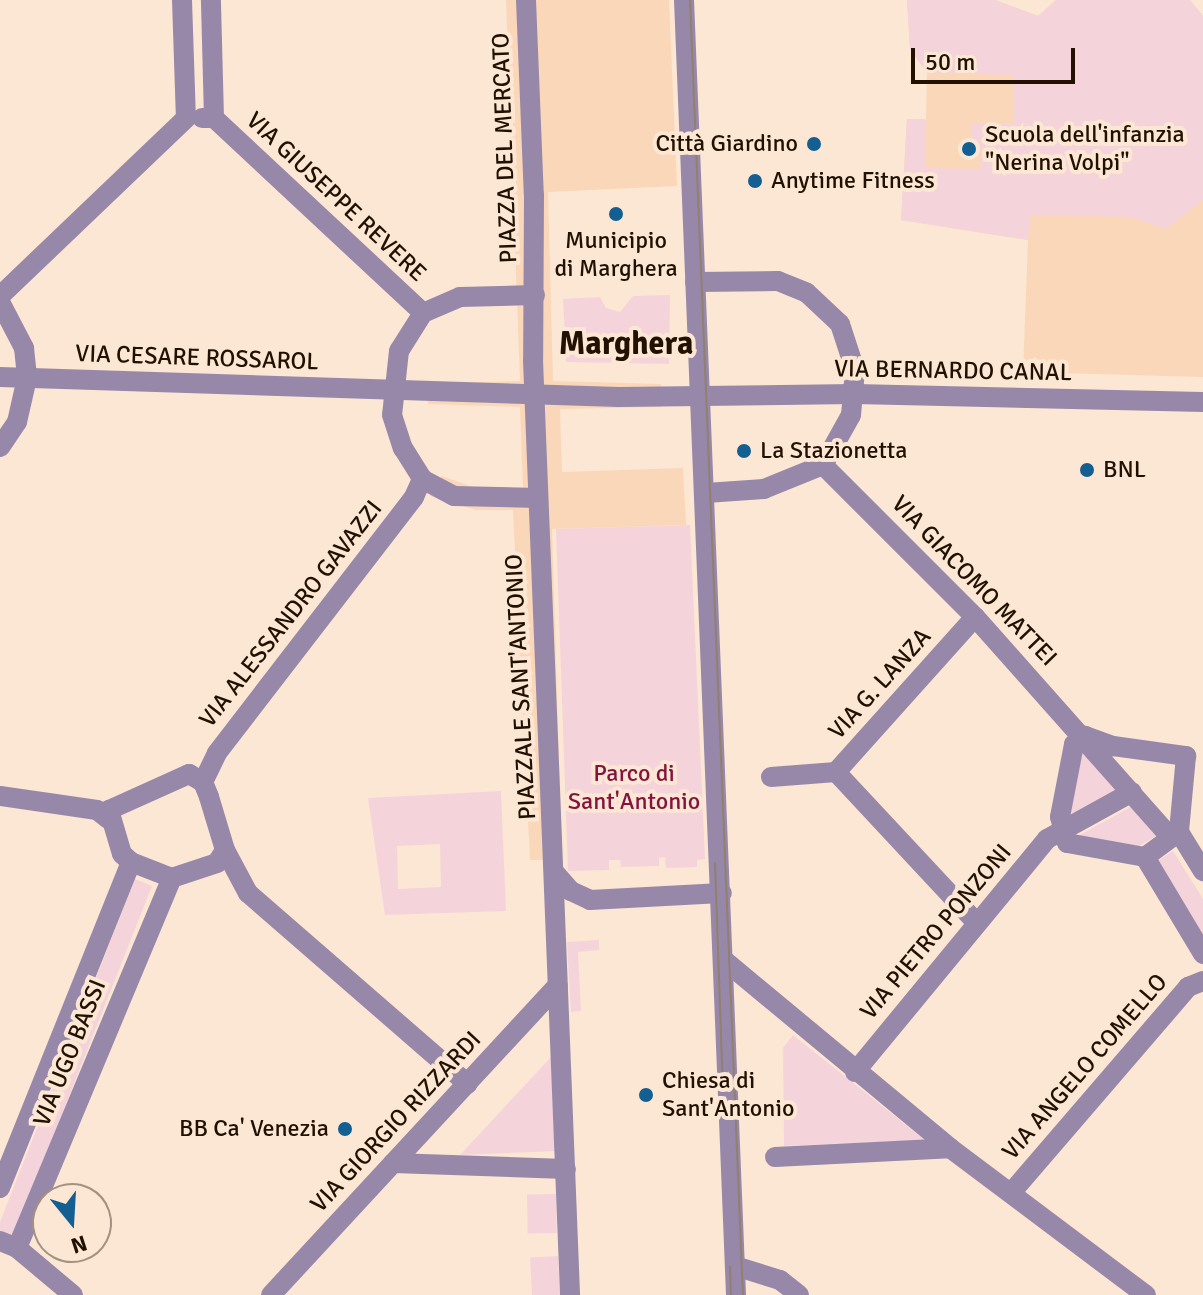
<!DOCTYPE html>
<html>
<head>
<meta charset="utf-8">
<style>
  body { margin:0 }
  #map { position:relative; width:1203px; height:1295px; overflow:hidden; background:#fce7d4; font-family:Signika,sans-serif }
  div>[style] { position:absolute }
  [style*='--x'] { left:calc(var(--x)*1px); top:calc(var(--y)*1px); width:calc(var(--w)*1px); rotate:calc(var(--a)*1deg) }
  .built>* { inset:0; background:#fad7b8 }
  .green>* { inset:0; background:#f4d4da; transform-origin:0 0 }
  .minor>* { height:20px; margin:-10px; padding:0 10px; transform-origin:10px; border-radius:10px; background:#9788aa }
  .tram>* { height:2px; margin:-1px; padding:0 1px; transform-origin:1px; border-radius:1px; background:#927f6e }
  .dots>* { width:22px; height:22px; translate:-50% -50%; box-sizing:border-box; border:4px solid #fce7d4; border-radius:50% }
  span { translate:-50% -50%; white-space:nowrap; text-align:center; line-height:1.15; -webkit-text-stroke:8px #fce7d4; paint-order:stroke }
  .poi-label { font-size:24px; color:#221101 }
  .left { translate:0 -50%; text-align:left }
  .right { translate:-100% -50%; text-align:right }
  .street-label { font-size:24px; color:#221101 }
  .park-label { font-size:24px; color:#851340 }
  .district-label { font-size:32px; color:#221101; font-weight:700 }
  .north { position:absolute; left:32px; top:1183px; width:80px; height:80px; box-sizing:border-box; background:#fce7d4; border:2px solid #a59180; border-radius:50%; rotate:162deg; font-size:22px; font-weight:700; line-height:32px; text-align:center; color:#221101 }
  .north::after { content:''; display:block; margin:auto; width:28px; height:36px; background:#135f92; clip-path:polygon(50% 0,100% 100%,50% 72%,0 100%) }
  .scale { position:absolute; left:911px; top:48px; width:164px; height:36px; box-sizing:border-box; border:4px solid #221101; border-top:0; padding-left:10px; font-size:24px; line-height:28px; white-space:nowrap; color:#221101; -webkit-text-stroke:6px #fce7d4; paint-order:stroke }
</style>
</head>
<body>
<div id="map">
  <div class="built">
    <div style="clip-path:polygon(506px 0,669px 0,677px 186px,548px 192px,553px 381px,661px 384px,662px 407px,560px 409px,562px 472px,683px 468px,686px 525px,552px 529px,562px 860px,530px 860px,513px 510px,476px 510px,430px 496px,442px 476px,475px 488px,523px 490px,520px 407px,428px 404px,427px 384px,520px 381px)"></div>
    <div style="clip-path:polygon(907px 0,995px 0,1038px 16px,1056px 0,1190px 0,1203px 16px,1203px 377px,1023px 372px,1028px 240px,901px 220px,907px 119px,926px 119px,927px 73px,910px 49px)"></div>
  </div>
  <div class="green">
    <div style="clip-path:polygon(907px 0,995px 0,1038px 16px,1056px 0,1190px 0,1203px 16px,1203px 200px,1166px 229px,1130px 217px,1030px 215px,1028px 240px,901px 220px,907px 119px,926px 119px,926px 168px,980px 169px,981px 149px,971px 148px,971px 123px,1013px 123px,1014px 75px,927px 73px,910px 49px)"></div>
    <div style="clip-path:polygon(670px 295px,669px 364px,566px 362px,563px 299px,600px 297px,606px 308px,620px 312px,633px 296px)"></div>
    <div style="clip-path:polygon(690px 525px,705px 859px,697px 860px,697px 867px,666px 868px,665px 857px,659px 858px,659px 866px,621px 867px,620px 860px,609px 860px,609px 870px,568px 871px,556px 529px)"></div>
    <div style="clip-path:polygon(1083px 748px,1119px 789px,1068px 817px)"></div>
    <div style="clip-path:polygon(evenodd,501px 791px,506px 911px,385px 915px,368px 798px,501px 791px,440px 844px,441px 887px,398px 889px,397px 846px,440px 844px)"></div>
    <div style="clip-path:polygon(1134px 805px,1159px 834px,1136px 848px,1078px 836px)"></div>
    <div style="clip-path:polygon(1173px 851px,1203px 899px,1203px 936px,1156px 862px)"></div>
    <div style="clip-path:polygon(135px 879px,152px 886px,13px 1238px,0 1233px,0 1222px)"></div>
    <div style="clip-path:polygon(599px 940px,599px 950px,578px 952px,581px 1011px,571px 1012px,567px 942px)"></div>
    <div style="clip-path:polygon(793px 1035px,925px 1140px,784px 1146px,783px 1048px)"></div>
    <div style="clip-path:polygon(552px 1056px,556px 1151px,460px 1155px)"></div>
    <div style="left:556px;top:1194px;width:39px;height:29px;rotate:89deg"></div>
    <div style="left:558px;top:1256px;width:39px;height:28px;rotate:87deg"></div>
  </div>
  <div class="minor">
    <div style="--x:182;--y:0;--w:118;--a:88.1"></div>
    <div style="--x:526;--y:0;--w:195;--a:87.7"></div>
    <div style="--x:534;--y:195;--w:165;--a:90.3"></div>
    <div style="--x:533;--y:360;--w:936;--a:87.73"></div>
    <div style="--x:684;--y:0;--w:1296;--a:87.7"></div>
    <div style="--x:202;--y:118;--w:12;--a:0"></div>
    <div style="--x:214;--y:118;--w:118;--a:-91.5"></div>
    <div style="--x:214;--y:118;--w:286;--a:43"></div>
    <div style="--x:695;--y:282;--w:83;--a:-0.7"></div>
    <div style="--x:778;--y:281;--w:31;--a:22"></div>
    <div style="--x:807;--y:293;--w:45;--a:43.2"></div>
    <div style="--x:840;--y:324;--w:48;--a:71.9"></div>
    <div style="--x:855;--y:370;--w:45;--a:95.1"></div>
    <div style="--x:851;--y:415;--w:57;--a:119.2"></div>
    <div style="--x:823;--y:465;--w:64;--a:157.9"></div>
    <div style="--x:764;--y:489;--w:58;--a:176.1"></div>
    <div style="--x:535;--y:295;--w:75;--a:178.5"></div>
    <div style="--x:460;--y:297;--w:40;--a:156.6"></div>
    <div style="--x:423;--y:313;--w:45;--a:122.3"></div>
    <div style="--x:399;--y:351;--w:64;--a:96.2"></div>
    <div style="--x:392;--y:415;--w:35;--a:72"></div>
    <div style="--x:403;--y:448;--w:36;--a:58"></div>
    <div style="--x:422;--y:479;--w:36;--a:28"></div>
    <div style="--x:454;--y:496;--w:84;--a:1.4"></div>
    <div style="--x:0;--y:296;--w:257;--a:-43.7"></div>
    <div style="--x:0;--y:302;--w:52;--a:62.4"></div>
    <div style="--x:24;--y:348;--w:30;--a:84"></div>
    <div style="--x:27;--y:378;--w:45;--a:102.8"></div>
    <div style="--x:17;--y:422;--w:30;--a:124"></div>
    <div style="--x:0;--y:377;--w:619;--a:1.85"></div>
    <div style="--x:619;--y:397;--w:236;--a:-0.7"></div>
    <div style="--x:855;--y:394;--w:348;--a:1.3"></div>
    <div style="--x:823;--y:465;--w:215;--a:45"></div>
    <div style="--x:975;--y:617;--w:295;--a:48.4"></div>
    <div style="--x:1085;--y:736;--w:30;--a:20"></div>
    <div style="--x:1113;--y:746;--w:74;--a:7.8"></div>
    <div style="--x:1186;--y:756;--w:76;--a:95.3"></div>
    <div style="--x:1179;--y:832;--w:42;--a:143.7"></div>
    <div style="--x:1145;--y:857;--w:79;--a:-169.8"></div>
    <div style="--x:1067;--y:843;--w:27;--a:-105"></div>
    <div style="--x:1060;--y:817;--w:74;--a:-79.1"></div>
    <div style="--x:1074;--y:744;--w:14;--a:-36"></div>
    <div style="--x:836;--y:772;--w:207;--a:47"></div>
    <div style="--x:189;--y:774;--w:16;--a:30"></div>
    <div style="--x:203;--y:782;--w:16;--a:68"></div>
    <div style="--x:209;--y:797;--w:55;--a:73.2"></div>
    <div style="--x:225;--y:850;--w:15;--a:122"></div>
    <div style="--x:217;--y:863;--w:47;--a:161.6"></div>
    <div style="--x:172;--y:878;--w:44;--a:-158.7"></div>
    <div style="--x:131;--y:862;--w:12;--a:-138"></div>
    <div style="--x:122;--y:854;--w:46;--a:-106.5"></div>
    <div style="--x:109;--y:810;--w:88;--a:-24.2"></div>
    <div style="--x:771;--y:777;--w:65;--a:-4.4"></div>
    <div style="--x:836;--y:772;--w:208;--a:-48.1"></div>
    <div style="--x:203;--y:782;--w:32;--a:-64"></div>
    <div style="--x:217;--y:753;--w:323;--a:-52.4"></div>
    <div style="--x:414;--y:497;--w:20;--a:-66"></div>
    <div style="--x:0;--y:796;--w:98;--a:8.2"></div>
    <div style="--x:97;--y:810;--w:14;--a:39"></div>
    <div style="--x:1179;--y:832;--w:46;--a:58.4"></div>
    <div style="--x:225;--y:850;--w:49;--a:61.9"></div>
    <div style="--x:248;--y:893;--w:291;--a:41"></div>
    <div style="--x:1145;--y:857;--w:113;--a:59.1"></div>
    <div style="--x:556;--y:874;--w:23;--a:49"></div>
    <div style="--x:571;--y:891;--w:21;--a:25"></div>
    <div style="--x:590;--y:900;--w:132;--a:-3"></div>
    <div style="--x:725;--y:961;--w:293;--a:39.7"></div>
    <div style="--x:950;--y:1148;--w:245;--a:36.9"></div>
    <div style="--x:855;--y:1072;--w:302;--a:-50.5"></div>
    <div style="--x:1047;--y:839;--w:97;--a:-28.9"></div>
    <div style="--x:775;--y:1157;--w:175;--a:-2.9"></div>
    <div style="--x:393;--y:1163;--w:173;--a:2"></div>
    <div style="--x:0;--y:1188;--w:351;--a:-68.1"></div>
    <div style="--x:1011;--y:1193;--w:272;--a:-49.3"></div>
    <div style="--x:1188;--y:987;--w:16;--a:-22"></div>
    <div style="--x:0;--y:1241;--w:18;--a:22"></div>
    <div style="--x:17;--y:1248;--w:73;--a:40"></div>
    <div style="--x:17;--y:1248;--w:401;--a:-67.3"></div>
    <div style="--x:735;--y:1266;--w:47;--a:17.3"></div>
    <div style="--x:780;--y:1280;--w:24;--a:38"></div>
    <div style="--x:271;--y:1295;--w:422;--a:-47.2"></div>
  </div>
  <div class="tram">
    <div style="--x:690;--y:0;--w:1296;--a:87.66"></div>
    <div style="--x:715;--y:863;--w:224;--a:88"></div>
    <div style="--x:730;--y:1267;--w:28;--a:88"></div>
  </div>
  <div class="dots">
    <div style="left:814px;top:144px;background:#135f92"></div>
    <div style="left:969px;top:149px;background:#135f92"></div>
    <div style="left:755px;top:181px;background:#135f92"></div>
    <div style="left:616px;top:214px;background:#135f92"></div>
    <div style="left:744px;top:451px;background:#135f92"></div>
    <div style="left:1087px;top:470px;background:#135f92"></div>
    <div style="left:646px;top:1095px;background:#135f92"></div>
    <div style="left:345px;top:1129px;background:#135f92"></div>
  </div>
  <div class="poi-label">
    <span class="left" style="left:985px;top:149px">Scuola dell'infanzia<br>"Nerina Volpi"</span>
    <span class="right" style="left:798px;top:144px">Città Giardino</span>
    <span class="left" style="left:771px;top:181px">Anytime Fitness</span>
    <span style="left:616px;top:255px">Municipio<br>di Marghera</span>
    <span class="left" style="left:760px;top:451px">La Stazionetta</span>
    <span class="left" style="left:1103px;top:470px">BNL</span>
    <span class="left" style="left:662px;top:1095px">Chiesa di<br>Sant'Antonio</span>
    <span class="right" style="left:329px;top:1129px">BB Ca' Venezia</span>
  </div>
  <div class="street-label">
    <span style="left:505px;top:148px;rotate:-92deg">PIAZZA DEL MERCATO</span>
    <span style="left:336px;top:197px;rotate:43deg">VIA GIUSEPPE REVERE</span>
    <span style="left:197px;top:358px;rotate:2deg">VIA CESARE ROSSAROL</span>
    <span style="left:953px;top:371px;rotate:1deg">VIA BERNARDO CANAL</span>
    <span style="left:974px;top:581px;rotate:46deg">VIA GIACOMO MATTEI</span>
    <span style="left:291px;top:614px;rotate:-52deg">VIA ALESSANDRO GAVAZZI</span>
    <span style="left:880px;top:684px;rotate:-48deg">VIA G. LANZA</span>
    <span style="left:521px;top:687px;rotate:-93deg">PIAZZALE SANT'ANTONIO</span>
    <span style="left:936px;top:932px;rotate:-50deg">VIA PIETRO PONZONI</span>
    <span style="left:70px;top:1053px;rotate:-68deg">VIA UGO BASSI</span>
    <span style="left:1085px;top:1067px;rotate:-49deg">VIA ANGELO COMELLO</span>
    <span style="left:396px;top:1122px;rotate:-47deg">VIA GIORGIO RIZZARDI</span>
  </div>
  <div class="park-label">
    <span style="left:634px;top:788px">Parco di<br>Sant'Antonio</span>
  </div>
  <div class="district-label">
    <span style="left:626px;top:344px">Marghera</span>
  </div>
  <div class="north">N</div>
  <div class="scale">50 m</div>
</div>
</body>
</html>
